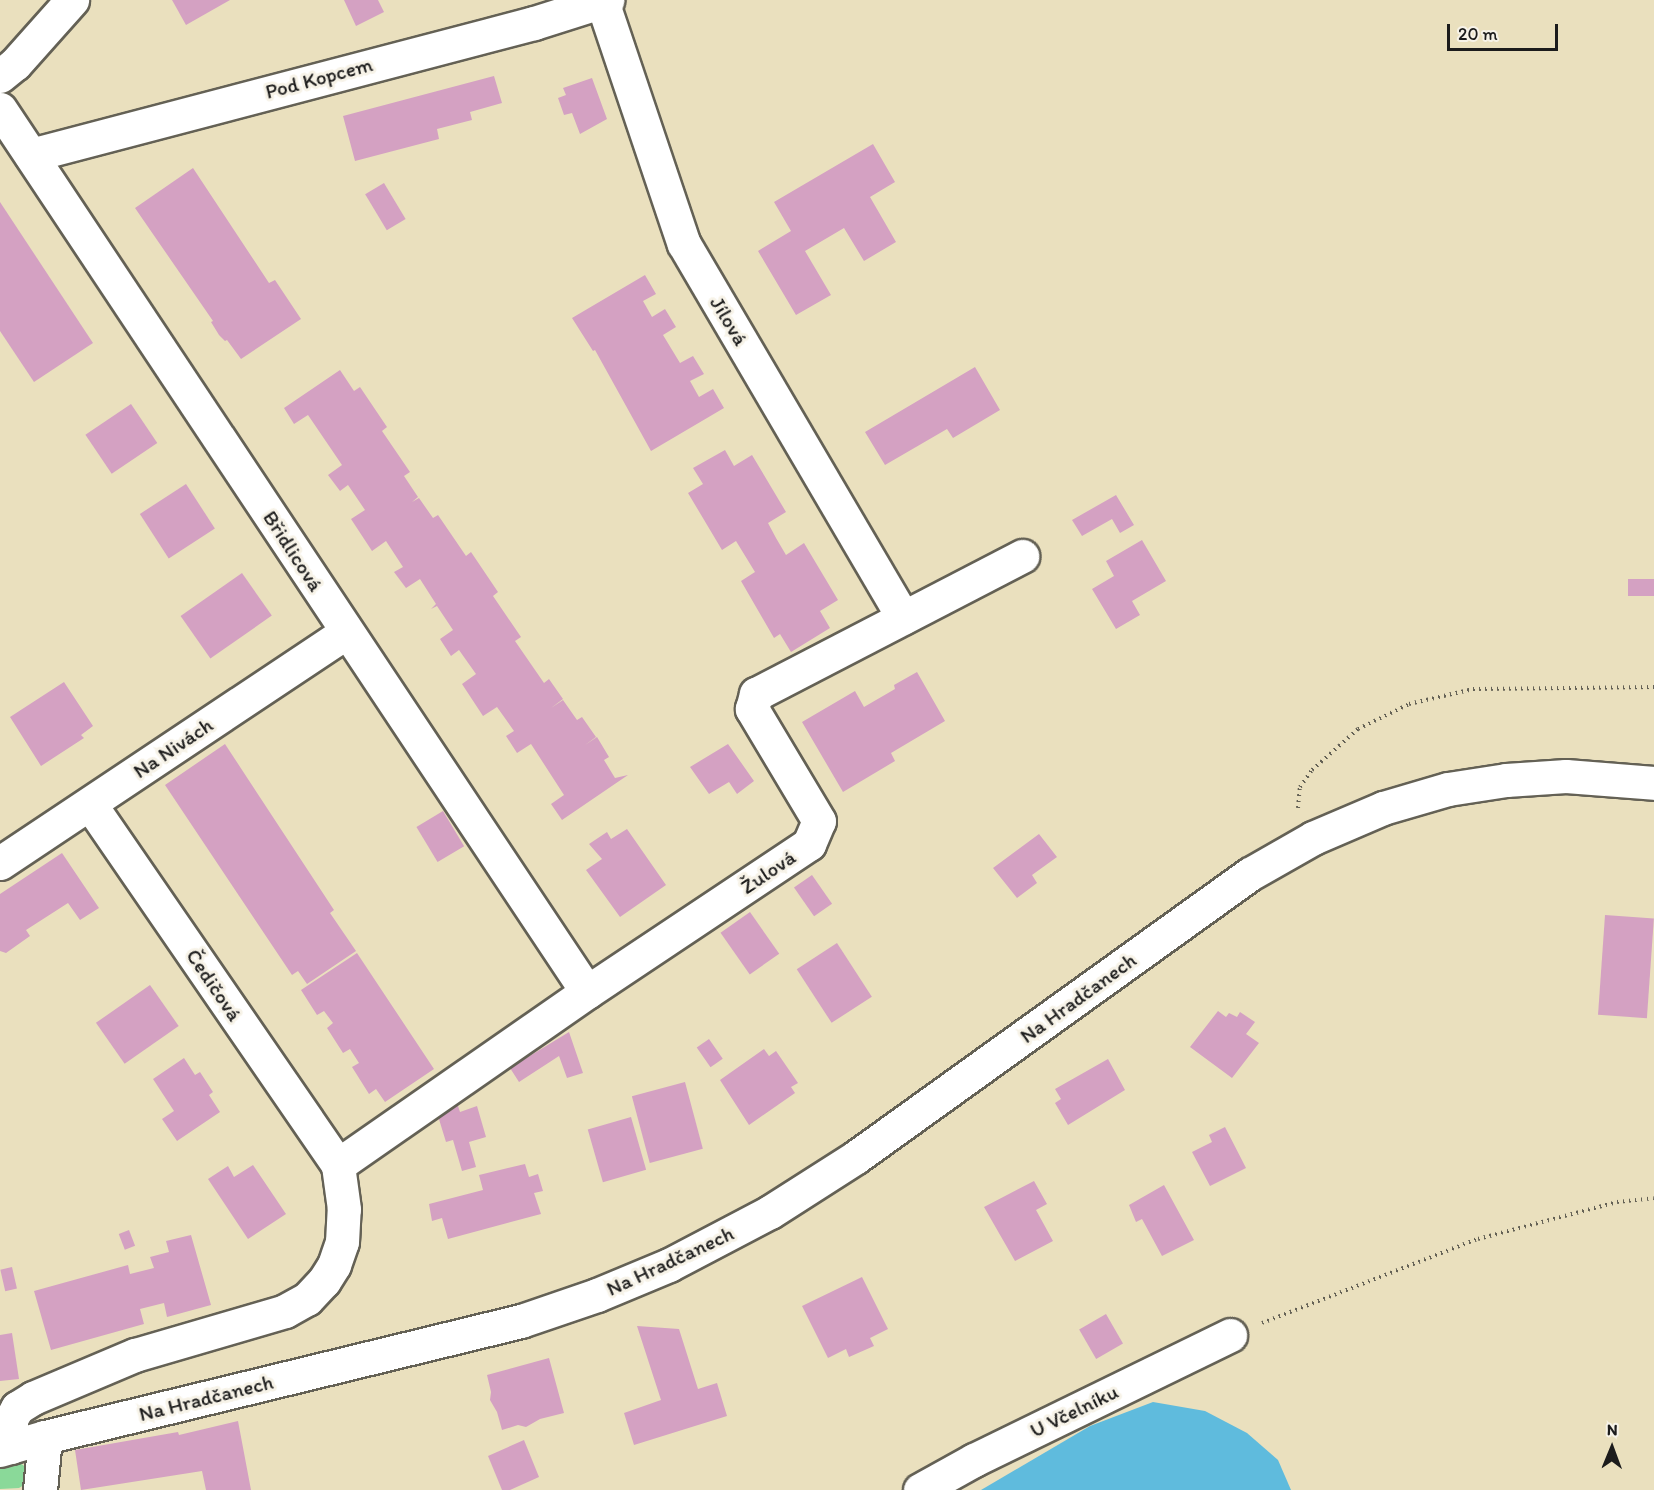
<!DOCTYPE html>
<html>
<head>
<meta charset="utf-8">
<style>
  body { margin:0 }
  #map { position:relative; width:1654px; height:1490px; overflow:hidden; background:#eae0be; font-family:Itim,sans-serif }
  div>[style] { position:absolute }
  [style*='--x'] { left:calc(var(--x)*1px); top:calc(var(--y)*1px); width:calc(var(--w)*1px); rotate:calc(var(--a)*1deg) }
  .green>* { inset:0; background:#8ad999 }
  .water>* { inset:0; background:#5fbbdd }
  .building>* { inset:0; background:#d4a1c2; transform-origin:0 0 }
  .path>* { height:4px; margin-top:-2px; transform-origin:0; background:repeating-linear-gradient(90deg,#646155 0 1.5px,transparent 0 6px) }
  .roads { filter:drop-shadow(2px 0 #646155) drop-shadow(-2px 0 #646155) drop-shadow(0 2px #646155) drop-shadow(0 -2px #646155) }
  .minor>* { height:33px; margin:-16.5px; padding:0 16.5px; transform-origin:16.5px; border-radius:16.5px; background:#fff }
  span { translate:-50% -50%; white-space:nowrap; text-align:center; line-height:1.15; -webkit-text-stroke:6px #f7f3e8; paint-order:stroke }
  .street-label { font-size:21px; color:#1c1c1c }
  .north { position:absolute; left:1582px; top:1418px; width:60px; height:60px; -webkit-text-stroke:4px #f7f3e8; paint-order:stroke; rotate:1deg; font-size:16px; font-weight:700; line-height:24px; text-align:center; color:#1c1c1c }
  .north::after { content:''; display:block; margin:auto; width:21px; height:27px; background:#1c1c1c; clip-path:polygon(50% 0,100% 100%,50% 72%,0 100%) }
  .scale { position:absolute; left:1447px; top:24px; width:111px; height:27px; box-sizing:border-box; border:3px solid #1c1c1c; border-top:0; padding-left:8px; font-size:18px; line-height:21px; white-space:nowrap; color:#1c1c1c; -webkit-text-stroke:4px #f7f3e8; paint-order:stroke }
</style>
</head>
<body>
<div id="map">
  <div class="green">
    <div style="clip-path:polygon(19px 1462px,28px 1469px,27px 1483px,19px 1488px,0 1489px,0 1467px)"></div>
  </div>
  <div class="water">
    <div style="clip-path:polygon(1153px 1402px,1205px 1411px,1247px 1433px,1278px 1460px,1291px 1490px,981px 1490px,1090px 1426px)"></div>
  </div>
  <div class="building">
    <div style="clip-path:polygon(172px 0,230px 0,186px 25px)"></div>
    <div style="clip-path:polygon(344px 0,378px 0,384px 12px,356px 26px)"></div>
    <div style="clip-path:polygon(494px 76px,502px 103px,470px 112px,472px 120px,437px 129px,439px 139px,355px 161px,343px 116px)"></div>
    <div style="clip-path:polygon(592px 78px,607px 119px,580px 134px,572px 113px,564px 115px,558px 98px,566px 95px,563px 88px)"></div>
    <div style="clip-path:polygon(873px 144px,895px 182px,870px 197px,896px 242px,864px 261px,844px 228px,805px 251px,831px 295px,796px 315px,758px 251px,791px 231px,774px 202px)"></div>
    <div style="clip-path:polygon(193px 168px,269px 283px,275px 280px,301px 319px,241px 359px,227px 340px,225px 341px,219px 335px,211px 322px,213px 321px,135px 208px)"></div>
    <div style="left:384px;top:183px;width:42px;height:22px;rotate:59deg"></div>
    <div style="clip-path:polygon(0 202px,93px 343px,34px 382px,0 331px)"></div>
    <div style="clip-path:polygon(645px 275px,656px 294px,643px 301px,652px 317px,665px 309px,676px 327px,663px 335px,680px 363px,693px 356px,704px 374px,690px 381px,699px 397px,713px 389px,724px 408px,651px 451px,595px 350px,593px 351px,572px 318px)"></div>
    <div style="clip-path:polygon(975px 367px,1000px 410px,953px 438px,947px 429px,885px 465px,865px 432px)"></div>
    <div style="clip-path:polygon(340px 370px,354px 391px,360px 387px,387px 427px,382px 431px,410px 472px,404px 476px,418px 497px,412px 502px,419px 498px,433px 518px,438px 515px,466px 556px,471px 552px,498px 592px,493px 596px,521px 637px,515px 641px,544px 683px,549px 679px,563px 699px,551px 708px,563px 700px,577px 720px,582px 717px,596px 737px,585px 745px,597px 737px,609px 757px,604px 760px,615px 778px,628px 775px,562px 820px,551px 804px,564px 795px,531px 744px,517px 753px,506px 736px,514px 731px,497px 707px,483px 716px,462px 684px,476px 674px,459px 650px,451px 656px,440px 639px,453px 630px,437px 606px,431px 609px,436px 604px,420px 579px,406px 588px,394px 572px,403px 567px,386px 541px,372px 551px,351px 519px,365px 510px,348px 485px,340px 491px,328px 475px,342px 465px,308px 415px,294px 424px,284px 408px)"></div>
    <div style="left:131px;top:404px;width:47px;height:55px;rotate:56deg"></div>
    <div style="clip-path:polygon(725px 450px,734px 466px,752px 455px,786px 512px,768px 523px,776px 538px,786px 555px,804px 543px,838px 600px,820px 611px,830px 628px,791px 652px,780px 634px,774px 638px,741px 581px,755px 572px,736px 541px,722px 550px,688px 493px,703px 484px,693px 468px)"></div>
    <div style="left:186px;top:484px;width:53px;height:55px;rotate:57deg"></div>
    <div style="clip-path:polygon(1116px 495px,1134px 525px,1120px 533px,1112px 519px,1082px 536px,1072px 520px)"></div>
    <div style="clip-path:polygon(1142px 540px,1166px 581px,1132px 601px,1140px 615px,1116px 629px,1092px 589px,1114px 576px,1106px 561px)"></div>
    <div style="left:242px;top:573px;width:52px;height:75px;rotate:55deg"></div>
    <div style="left:1654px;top:579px;width:17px;height:26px;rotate:90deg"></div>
    <div style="clip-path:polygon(917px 672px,945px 721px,891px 753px,895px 761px,843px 792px,802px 722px,855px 691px,864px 707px,895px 689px,894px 685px)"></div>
    <div style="clip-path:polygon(64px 682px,93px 726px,81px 735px,84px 738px,41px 766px,10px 717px)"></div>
    <div style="clip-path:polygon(225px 744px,334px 910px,330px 913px,356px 951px,307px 984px,298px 971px,292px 975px,165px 785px)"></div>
    <div style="clip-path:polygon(728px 744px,754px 781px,737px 794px,729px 782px,709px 794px,690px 767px)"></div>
    <div style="left:443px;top:811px;width:41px;height:31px;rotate:59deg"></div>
    <div style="clip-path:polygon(627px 829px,666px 885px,620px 917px,586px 870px,602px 859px,589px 844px,607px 832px,611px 839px)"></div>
    <div style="clip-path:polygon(1039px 834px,1057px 857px,1032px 875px,1037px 883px,1017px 898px,993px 868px)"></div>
    <div style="clip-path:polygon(62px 853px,99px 908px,80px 920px,68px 903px,26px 930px,30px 936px,6px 953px,0 951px,0 894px)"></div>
    <div style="left:812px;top:875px;width:35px;height:22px;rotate:55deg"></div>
    <div style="left:750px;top:912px;width:51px;height:36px;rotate:55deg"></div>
    <div style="left:1605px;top:915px;width:49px;height:100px;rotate:4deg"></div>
    <div style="left:837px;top:943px;width:64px;height:48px;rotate:57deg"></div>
    <div style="clip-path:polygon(357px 953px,434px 1069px,385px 1102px,376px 1089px,369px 1094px,352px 1067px,359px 1063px,350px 1049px,343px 1053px,327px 1028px,333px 1023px,324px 1011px,317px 1015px,301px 990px)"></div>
    <div style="left:150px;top:985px;width:50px;height:66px;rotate:55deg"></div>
    <div style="clip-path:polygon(1218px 1011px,1226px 1017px,1229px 1013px,1237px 1017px,1240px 1012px,1255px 1022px,1246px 1034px,1259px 1043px,1232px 1078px,1190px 1047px)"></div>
    <div style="clip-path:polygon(569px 1032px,583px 1073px,567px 1078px,559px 1056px,519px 1082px,510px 1068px)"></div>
    <div style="left:709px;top:1039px;width:24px;height:15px;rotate:55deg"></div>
    <div style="clip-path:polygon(764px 1049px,769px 1056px,776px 1051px,798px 1083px,791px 1087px,795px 1093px,749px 1125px,720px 1080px)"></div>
    <div style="clip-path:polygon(184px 1058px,195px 1075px,200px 1072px,213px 1092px,209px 1095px,220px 1112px,177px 1141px,162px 1119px,174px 1111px,153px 1079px)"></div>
    <div style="clip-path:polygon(1108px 1059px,1125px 1090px,1068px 1125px,1055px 1103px,1061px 1099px,1055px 1089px)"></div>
    <div style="left:685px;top:1082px;width:69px;height:55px;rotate:75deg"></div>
    <div style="clip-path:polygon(457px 1103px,460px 1112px,477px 1106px,486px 1137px,469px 1142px,476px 1167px,462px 1171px,453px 1140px,446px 1142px,438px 1116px)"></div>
    <div style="left:631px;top:1117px;width:55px;height:45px;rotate:74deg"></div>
    <div style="clip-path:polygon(1225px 1127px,1246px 1168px,1210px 1186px,1192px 1152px,1212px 1142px,1209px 1135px)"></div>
    <div style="clip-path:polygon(525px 1164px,529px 1177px,538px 1174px,543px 1191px,534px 1193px,541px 1214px,448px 1239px,442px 1218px,432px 1221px,429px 1204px,483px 1190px,479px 1175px)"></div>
    <div style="clip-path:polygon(253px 1165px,286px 1214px,248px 1239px,208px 1179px,228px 1166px,234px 1177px)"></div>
    <div style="clip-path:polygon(1034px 1181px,1047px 1204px,1036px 1210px,1053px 1241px,1015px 1261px,984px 1207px)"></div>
    <div style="clip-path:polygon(1164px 1185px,1194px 1240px,1162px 1256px,1142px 1219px,1136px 1222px,1129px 1205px)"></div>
    <div style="left:129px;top:1230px;width:17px;height:11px;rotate:69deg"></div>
    <div style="clip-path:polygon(191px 1235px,211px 1305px,167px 1317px,164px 1303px,140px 1309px,144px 1324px,51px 1350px,34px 1291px,128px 1265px,130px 1274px,154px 1268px,150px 1257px,169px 1252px,166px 1241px)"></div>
    <div style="left:12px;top:1267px;width:22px;height:12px;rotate:77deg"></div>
    <div style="clip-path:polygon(862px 1277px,888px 1329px,870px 1338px,874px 1346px,849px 1357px,846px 1349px,828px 1358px,802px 1306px)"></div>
    <div style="left:1106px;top:1314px;width:34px;height:31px;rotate:60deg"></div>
    <div style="clip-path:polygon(637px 1326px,679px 1329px,698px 1389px,717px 1383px,727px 1416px,634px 1445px,624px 1413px,661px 1400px)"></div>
    <div style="clip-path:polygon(12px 1333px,19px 1379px,0 1381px,0 1335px)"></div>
    <div style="clip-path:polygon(549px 1358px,564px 1413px,540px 1419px,526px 1427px,518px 1425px,502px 1430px,497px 1412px,490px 1400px,491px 1392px,487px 1375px)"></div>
    <div style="clip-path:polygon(238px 1421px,251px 1490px,206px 1490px,202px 1471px,81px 1490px,75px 1450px,178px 1432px,179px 1435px)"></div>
    <div style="clip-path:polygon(524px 1440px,539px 1477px,510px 1490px,502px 1490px,488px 1456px)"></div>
  </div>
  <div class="path">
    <div style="--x:1298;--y:808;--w:21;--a:-85"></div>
    <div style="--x:1300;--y:787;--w:21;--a:-55"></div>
    <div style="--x:1312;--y:770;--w:62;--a:-41.7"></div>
    <div style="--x:1358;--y:729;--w:57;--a:-26.1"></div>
    <div style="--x:1409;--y:704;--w:66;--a:-13.2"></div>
    <div style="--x:1473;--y:689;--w:181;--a:-0.6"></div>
    <div style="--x:1262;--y:1323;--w:232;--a:-21.3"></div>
    <div style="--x:1478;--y:1239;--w:144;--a:-14.9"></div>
    <div style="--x:1617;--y:1202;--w:37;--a:-6"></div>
  </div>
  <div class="roads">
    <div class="minor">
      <div style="--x:602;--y:1;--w:256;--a:71.4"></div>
      <div style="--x:684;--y:244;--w:433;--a:59.6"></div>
      <div style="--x:0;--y:76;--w:19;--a:-39"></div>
      <div style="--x:15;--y:64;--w:86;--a:-48.3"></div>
      <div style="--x:0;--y:109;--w:1060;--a:56.38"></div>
      <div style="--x:31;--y:155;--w:520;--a:-14.7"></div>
      <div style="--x:534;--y:23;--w:77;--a:-17.5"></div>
      <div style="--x:0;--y:863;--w:416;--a:-33.7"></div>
      <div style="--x:338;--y:1165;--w:303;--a:-34.8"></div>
      <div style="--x:587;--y:992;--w:267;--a:-33.7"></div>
      <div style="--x:809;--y:844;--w:25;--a:-67"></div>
      <div style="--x:819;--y:821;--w:131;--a:-120.9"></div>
      <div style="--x:752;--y:709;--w:16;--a:-75"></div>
      <div style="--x:756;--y:694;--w:300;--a:-27.4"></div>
      <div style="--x:11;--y:1447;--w:28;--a:-90"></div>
      <div style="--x:11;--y:1419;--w:13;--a:-61"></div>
      <div style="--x:17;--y:1408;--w:19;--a:-32"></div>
      <div style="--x:33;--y:1398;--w:111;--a:-22.9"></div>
      <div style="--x:135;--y:1355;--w:156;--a:-16.3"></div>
      <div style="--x:285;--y:1311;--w:25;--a:-29"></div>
      <div style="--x:307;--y:1299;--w:25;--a:-47"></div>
      <div style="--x:324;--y:1281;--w:19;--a:-58"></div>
      <div style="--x:334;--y:1265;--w:24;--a:-71"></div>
      <div style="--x:342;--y:1242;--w:33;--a:-87"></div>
      <div style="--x:344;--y:1209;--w:44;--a:-97.8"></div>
      <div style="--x:338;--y:1165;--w:438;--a:-124.5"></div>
      <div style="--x:0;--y:1450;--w:47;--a:-16.1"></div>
      <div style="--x:45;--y:1437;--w:490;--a:-13.7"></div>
      <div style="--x:521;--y:1321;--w:80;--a:-18.9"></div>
      <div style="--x:597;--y:1295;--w:78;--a:-22.6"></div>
      <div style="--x:669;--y:1265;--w:114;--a:-27.7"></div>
      <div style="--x:770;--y:1212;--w:102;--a:-32.6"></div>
      <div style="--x:856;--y:1157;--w:485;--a:-35.7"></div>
      <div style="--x:1250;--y:874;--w:73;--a:-29.7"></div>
      <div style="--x:1313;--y:838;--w:76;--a:-23.2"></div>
      <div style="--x:1383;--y:808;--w:68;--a:-16.3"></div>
      <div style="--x:1448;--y:789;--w:59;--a:-8.8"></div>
      <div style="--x:1506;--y:780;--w:60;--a:-3.8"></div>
      <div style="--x:1566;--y:776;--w:88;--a:4.5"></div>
      <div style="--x:40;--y:1490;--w:53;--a:-84.6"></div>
      <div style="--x:920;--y:1490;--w:62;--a:-29.1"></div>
      <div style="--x:974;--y:1460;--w:285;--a:-26"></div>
    </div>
  </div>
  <div class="street-label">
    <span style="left:319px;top:78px;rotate:-15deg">Pod Kopcem</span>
    <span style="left:729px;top:321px;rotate:59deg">Jílová</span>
    <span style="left:293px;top:551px;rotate:57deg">Břidlicová</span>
    <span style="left:173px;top:748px;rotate:-34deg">Na Nivách</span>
    <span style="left:768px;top:872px;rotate:-34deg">Žulová</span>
    <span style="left:214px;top:985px;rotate:56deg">Čedičová</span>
    <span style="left:1078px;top:998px;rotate:-36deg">Na Hradčanech</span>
    <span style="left:670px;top:1261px;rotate:-25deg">Na Hradčanech</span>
    <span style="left:206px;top:1398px;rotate:-14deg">Na Hradčanech</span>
    <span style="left:1074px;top:1411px;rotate:-26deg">U Včelníku</span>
  </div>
  <div class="north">N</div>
  <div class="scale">20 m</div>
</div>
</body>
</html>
